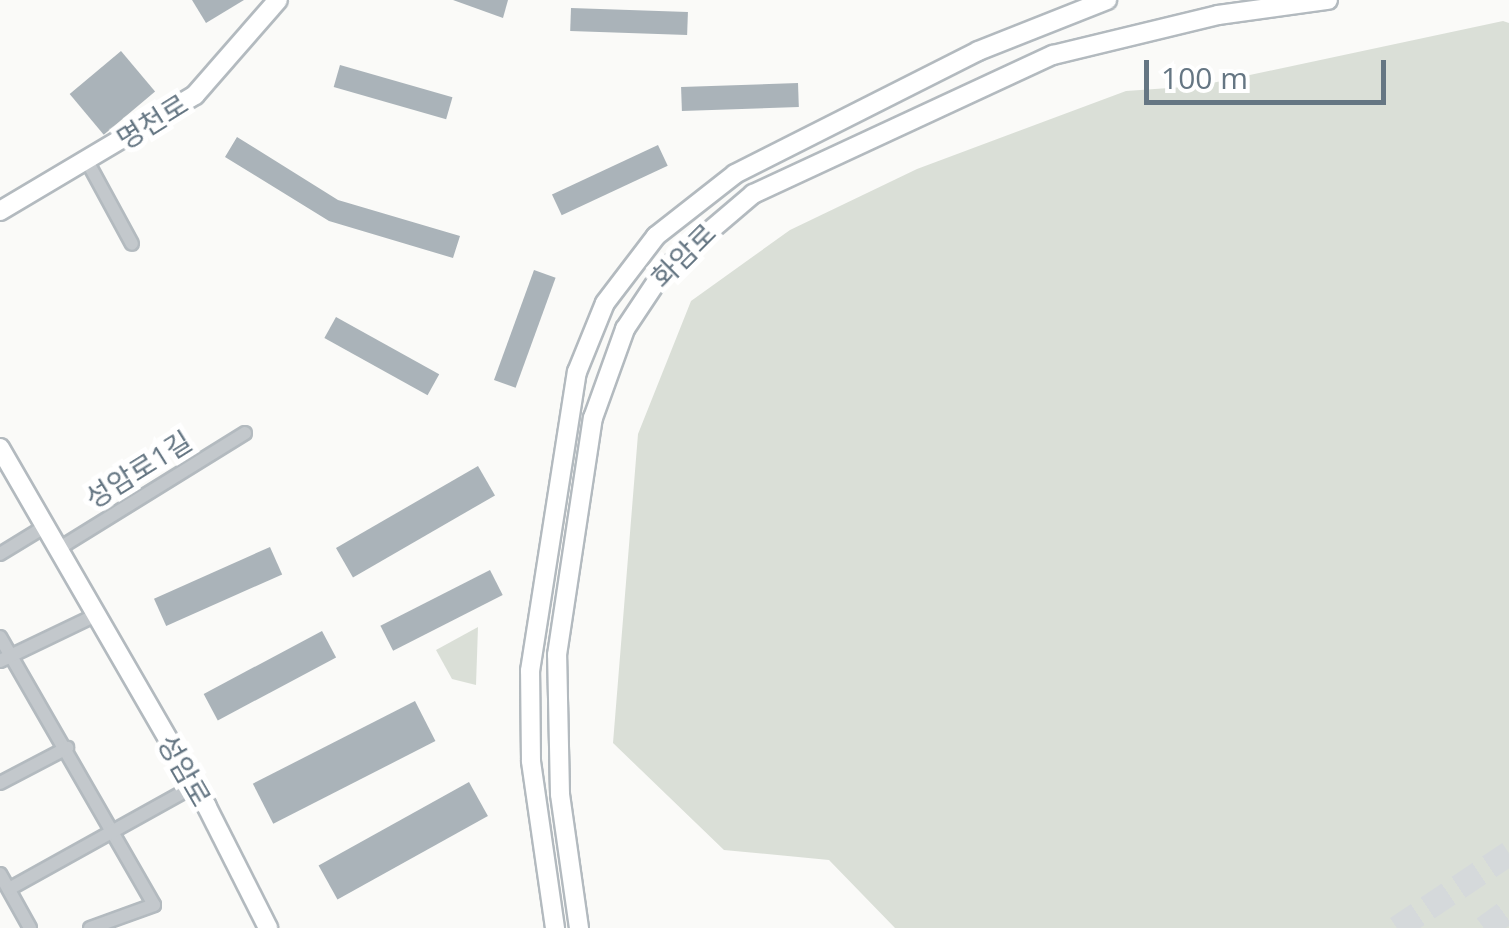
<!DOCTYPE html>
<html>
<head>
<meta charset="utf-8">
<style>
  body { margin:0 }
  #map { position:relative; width:1509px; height:928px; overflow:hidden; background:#fafaf8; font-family:"Open Sans","Noto Sans KR",sans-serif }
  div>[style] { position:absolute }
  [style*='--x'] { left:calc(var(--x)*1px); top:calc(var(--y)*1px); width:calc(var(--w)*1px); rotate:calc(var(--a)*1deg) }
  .green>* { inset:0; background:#dadfd7 }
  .building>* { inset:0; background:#aab3b9; transform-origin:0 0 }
  .highway-tunnel>* { height:25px; margin-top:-12.5px; transform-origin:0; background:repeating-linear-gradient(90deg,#d5d9db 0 25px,transparent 0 37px) }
  .roads { filter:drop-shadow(2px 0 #b3babf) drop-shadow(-2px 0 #b3babf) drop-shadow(0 2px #b3babf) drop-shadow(0 -2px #b3babf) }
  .street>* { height:12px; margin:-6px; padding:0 6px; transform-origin:6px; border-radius:6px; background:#c3c8cc }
  .secondary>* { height:18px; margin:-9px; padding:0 9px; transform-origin:9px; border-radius:9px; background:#fff }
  span { translate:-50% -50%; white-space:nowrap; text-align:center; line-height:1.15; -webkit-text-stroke:10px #fff; paint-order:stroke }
  .street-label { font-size:28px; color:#657683 }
  .scale { position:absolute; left:1144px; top:60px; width:242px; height:45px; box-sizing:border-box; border:5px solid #657683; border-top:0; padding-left:12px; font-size:30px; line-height:35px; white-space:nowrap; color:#657683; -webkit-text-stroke:8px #fff; paint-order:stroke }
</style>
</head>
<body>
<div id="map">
  <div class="green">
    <div style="clip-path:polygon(1503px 21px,1509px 23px,1509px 928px,895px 928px,829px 860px,724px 850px,613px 743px,638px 434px,691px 301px,790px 230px,917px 169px,1126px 91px,1198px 86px)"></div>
    <div style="clip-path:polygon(478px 627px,476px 685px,452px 679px,436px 650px)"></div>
  </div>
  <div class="building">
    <div style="clip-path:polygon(192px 0,244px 0,206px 23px)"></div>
    <div style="clip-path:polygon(453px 0,508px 0,503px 18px)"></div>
    <div style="left:571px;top:8px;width:117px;height:23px;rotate:2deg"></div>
    <div style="left:121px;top:51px;width:53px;height:67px;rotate:50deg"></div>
    <div style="left:340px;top:65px;width:117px;height:23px;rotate:16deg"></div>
    <div style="left:798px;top:83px;width:24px;height:117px;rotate:88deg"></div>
    <div style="clip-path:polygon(237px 137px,338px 200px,460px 236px,453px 258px,329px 221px,225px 157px)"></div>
    <div style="left:658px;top:145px;width:23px;height:117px;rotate:65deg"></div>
    <div style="left:534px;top:270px;width:23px;height:117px;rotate:20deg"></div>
    <div style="left:336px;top:317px;width:118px;height:24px;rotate:29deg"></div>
    <div style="left:478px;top:466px;width:34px;height:164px;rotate:60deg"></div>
    <div style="left:270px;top:547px;width:30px;height:127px;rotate:66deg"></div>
    <div style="left:490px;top:570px;width:28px;height:123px;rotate:63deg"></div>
    <div style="left:322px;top:631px;width:30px;height:134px;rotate:62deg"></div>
    <div style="left:415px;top:701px;width:45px;height:182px;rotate:63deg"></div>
    <div style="left:469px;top:782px;width:39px;height:172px;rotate:61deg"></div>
  </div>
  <div class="highway-tunnel">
    <div style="--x:1397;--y:928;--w:135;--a:-33.8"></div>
    <div style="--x:1484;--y:928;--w:31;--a:-36"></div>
  </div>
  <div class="roads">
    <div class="street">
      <div style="--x:87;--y:161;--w:94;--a:61.5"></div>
      <div style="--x:58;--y:549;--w:220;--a:-31.8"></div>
      <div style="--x:0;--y:554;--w:52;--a:-31.5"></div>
      <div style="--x:0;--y:637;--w:309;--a:60.1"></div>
      <div style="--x:154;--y:905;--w:68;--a:160.2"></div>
      <div style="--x:0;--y:661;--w:106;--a:-25.6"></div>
      <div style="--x:0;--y:783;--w:76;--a:-27.6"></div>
      <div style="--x:0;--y:874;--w:62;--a:60.9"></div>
      <div style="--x:9;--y:889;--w:212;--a:-29.1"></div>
    </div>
    <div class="secondary">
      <div style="--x:0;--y:211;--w:227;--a:-30.7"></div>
      <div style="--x:195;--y:95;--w:126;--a:-48.9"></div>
      <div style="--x:0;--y:448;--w:414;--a:60"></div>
      <div style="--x:207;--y:807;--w:136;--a:63.2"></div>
      <div style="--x:555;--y:928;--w:169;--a:-98.2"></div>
      <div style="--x:531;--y:761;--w:90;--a:-90.6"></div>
      <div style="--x:530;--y:671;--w:303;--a:-81.1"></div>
      <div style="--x:577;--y:372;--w:74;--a:-67.9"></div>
      <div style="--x:605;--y:303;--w:84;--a:-52.7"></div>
      <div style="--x:656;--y:236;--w:100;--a:-38.1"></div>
      <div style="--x:735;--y:174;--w:272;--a:-26.8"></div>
      <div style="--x:978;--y:51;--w:139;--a:-21.6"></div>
      <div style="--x:579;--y:928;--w:135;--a:-98.1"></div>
      <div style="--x:560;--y:794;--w:139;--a:-91.2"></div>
      <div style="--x:557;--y:655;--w:240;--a:-81.4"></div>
      <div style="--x:593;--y:418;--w:95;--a:-70.2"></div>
      <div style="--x:625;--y:329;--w:72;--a:-56.3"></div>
      <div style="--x:665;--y:269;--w:116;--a:-40.4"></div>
      <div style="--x:753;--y:194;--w:331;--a:-24.9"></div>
      <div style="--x:1053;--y:55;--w:170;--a:-13.6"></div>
      <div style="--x:1218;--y:15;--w:111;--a:-7.8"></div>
    </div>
  </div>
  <div class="street-label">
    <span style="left:152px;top:121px;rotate:-32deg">명천로</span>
    <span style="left:683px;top:255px;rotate:-45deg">화암로</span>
    <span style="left:138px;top:469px;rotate:-32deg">성암로1길</span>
    <span style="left:185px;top:770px;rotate:60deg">성암로</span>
  </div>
  <div class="scale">100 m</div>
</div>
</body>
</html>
